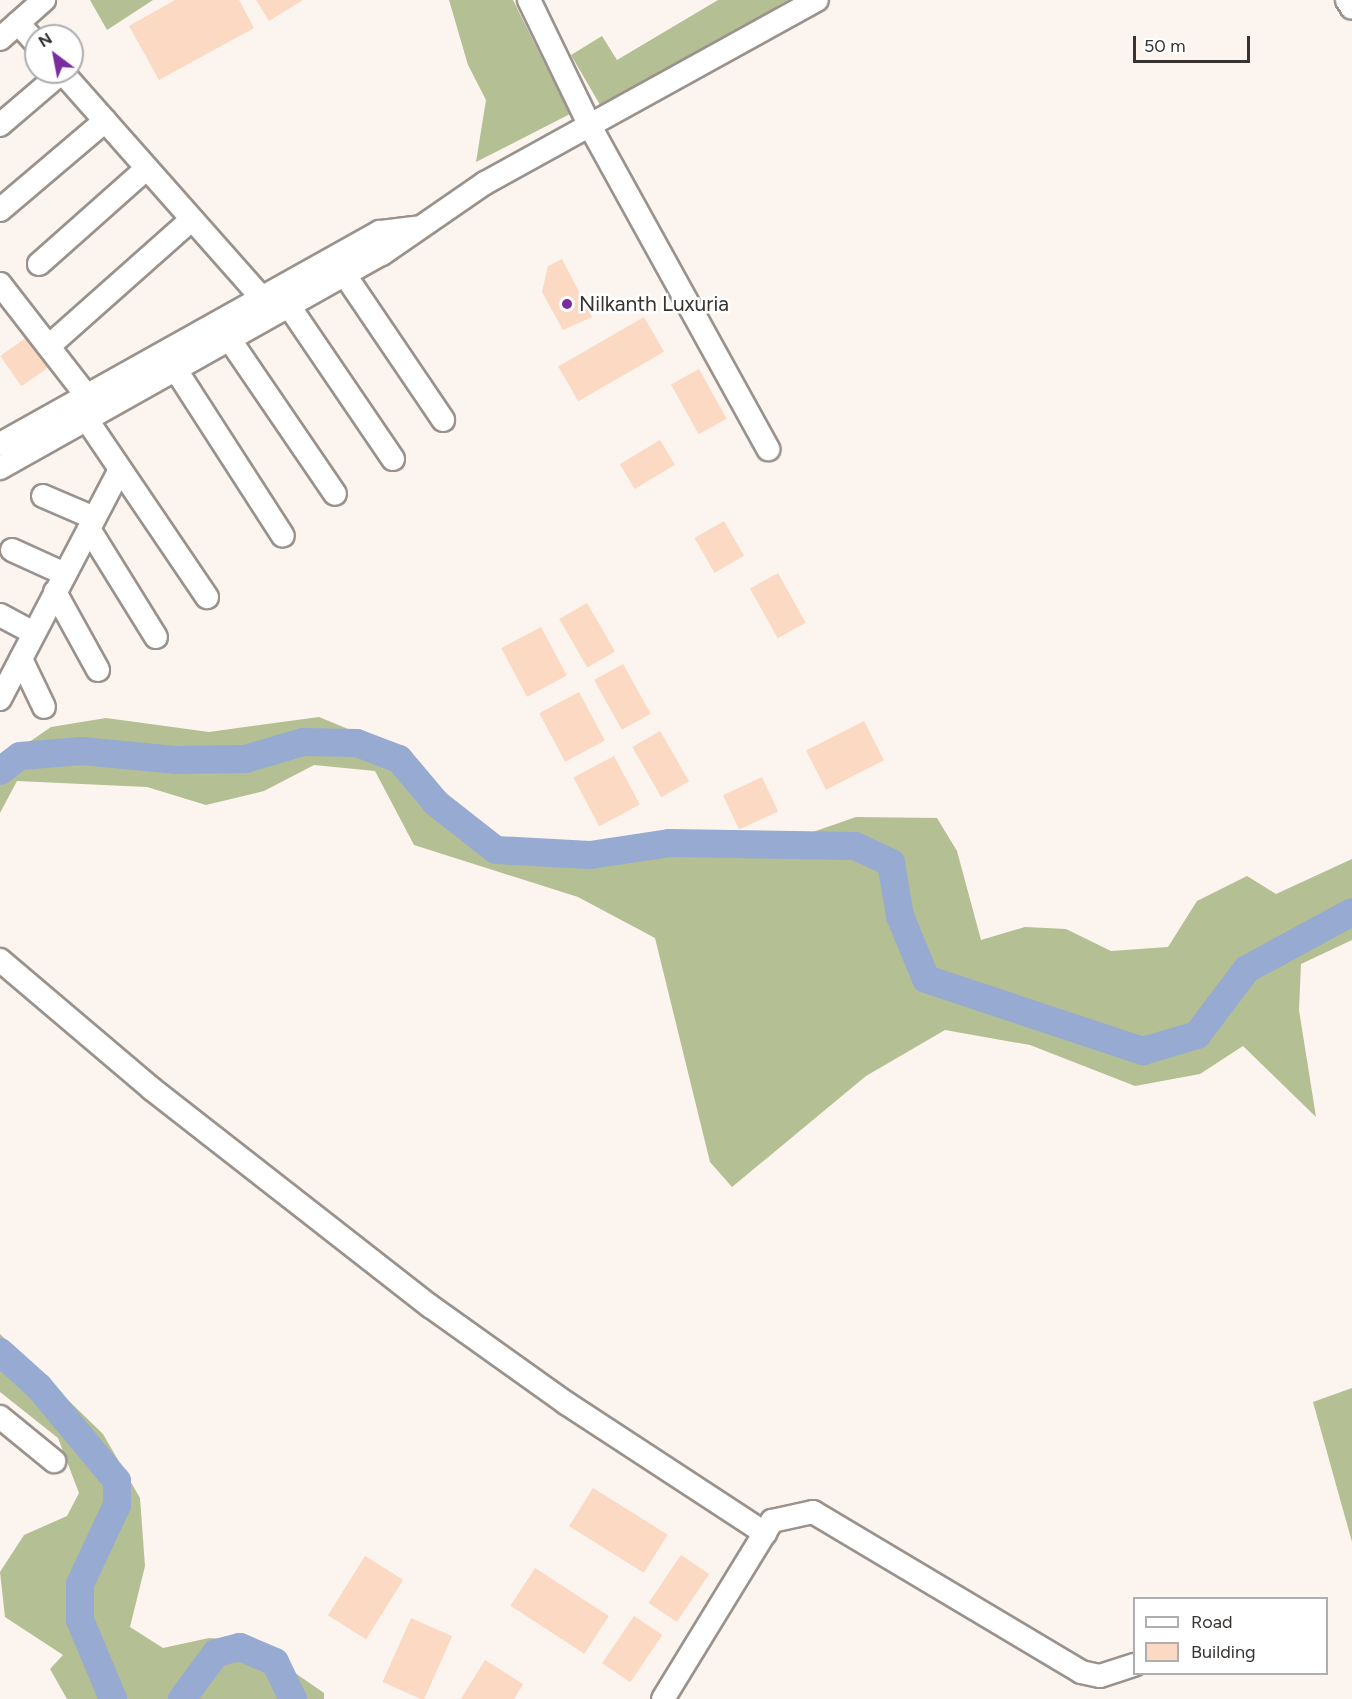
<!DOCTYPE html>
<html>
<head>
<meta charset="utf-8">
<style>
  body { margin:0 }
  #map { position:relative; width:1352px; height:1699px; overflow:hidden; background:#fcf4ee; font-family:Figtree,sans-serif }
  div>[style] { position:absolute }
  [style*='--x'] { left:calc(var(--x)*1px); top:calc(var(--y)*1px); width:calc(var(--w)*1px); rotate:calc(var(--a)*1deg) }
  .forest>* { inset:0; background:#b4bf93 }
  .river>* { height:28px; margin:-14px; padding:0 14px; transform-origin:14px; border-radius:14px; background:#97aad1 }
  .building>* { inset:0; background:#fbd9c2; transform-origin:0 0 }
  .roads { filter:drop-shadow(2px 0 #9a928d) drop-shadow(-2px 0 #9a928d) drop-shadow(0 2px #9a928d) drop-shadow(0 -2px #9a928d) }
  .minor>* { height:22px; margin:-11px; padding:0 11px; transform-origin:11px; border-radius:11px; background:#fff }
  .dots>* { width:16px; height:16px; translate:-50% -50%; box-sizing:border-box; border:3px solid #fff; border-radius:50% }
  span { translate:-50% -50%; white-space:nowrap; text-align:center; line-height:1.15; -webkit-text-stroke:5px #fff; paint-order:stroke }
  .poi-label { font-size:21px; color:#363331 }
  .left { translate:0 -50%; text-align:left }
  .legend { position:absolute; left:1133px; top:1597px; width:195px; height:78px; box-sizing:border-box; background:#fff; border:2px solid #afadad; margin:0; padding:8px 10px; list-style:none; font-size:18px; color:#363331 }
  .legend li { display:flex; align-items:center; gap:12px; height:30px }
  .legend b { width:30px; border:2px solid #afadad }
  .north { position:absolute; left:24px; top:24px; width:60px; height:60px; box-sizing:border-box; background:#fff; border:2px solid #afadad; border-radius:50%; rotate:328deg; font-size:16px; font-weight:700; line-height:24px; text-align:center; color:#363331 }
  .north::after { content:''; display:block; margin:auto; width:21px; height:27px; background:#7a2d9e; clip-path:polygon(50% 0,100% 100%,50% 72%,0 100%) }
  .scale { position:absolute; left:1133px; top:36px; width:117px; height:27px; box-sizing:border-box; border:3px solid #363331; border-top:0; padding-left:8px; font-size:18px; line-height:21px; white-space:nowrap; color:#363331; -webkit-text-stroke:4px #fff; paint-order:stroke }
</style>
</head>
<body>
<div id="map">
  <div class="forest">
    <div style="clip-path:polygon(90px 0,153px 0,107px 30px)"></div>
    <div style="clip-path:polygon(449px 0,513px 0,570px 114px,476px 162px,486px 100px,468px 65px)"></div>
    <div style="clip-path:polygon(718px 0,788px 0,603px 110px,571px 55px,602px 36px,617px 60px)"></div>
    <div style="clip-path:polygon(319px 717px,394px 748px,427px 813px,491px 856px,547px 861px,750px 854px,856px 817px,937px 818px,957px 851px,981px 940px,1025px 927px,1066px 929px,1111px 951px,1168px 947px,1197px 901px,1247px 876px,1276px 894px,1352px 859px,1352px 940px,1301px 964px,1299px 1010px,1316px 1117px,1243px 1046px,1200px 1074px,1135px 1086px,1030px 1045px,945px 1030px,866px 1076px,732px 1187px,710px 1162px,655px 938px,578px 897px,414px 845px,375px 771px,314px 765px,264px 791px,206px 805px,147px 787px,17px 781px,0 813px,0 762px,51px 727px,106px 718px,209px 732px)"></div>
    <div style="clip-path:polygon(0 1334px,103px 1434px,140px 1498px,145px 1566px,130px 1627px,163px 1648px,209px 1638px,249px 1641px,324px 1693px,324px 1699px,67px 1699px,50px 1669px,63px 1655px,5px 1617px,0 1572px,24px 1535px,67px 1516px,79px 1493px,58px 1438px,0 1392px)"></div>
    <div style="clip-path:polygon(1352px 1388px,1352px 1542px,1313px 1402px)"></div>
  </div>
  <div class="river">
    <div style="--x:0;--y:771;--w:25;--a:-37"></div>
    <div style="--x:20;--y:756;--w:62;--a:-4.6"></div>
    <div style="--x:82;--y:751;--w:93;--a:5.5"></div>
    <div style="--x:175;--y:760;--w:70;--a:-0.8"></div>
    <div style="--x:245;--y:759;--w:60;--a:-16.3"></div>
    <div style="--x:303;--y:742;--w:54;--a:1.1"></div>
    <div style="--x:357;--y:743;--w:45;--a:20.9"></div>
    <div style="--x:399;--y:759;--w:57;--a:49.9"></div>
    <div style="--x:436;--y:803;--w:76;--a:38.1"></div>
    <div style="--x:496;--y:850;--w:94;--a:3"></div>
    <div style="--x:590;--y:855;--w:80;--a:-8.6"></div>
    <div style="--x:669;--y:843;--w:186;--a:0.9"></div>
    <div style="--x:855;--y:846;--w:40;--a:25"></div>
    <div style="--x:891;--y:863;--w:54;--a:80.4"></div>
    <div style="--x:900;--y:916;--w:68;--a:67.6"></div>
    <div style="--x:926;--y:979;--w:229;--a:18.4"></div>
    <div style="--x:1143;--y:1051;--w:56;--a:-16.5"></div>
    <div style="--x:1197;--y:1035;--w:83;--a:-52.9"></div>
    <div style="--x:1247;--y:969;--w:119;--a:-28.5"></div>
    <div style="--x:0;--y:1352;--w:52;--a:41.9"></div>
    <div style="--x:39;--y:1387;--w:122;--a:50.3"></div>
    <div style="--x:117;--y:1481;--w:24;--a:90"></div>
    <div style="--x:117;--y:1505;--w:87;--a:115.1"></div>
    <div style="--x:80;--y:1584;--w:36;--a:90"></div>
    <div style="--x:80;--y:1620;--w:86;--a:67.3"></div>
    <div style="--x:182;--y:1699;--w:57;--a:-53.5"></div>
    <div style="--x:216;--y:1653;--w:25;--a:-14"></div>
    <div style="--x:240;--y:1647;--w:38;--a:23"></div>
    <div style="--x:275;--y:1662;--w:41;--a:64.1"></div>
  </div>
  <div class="building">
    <div style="clip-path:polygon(175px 0,239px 0,254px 28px,159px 80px,129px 26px)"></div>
    <div style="clip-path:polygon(256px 0,303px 0,269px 21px)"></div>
    <div style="clip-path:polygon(562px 259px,592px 317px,563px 330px,542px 292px,548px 266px)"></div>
    <div style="left:644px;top:317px;width:40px;height:99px;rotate:60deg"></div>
    <div style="left:33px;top:333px;width:37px;height:40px;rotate:55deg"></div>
    <div style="left:699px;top:369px;width:57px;height:32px;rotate:61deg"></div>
    <div style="left:660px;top:440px;width:29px;height:47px;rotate:59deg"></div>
    <div style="left:724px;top:521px;width:40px;height:34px;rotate:60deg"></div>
    <div style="left:778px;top:573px;width:57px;height:32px;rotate:61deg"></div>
    <div style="left:587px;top:603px;width:56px;height:32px;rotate:60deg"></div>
    <div style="left:541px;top:627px;width:55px;height:45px;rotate:62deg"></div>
    <div style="left:623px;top:664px;width:57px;height:33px;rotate:61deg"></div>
    <div style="left:579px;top:692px;width:55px;height:45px;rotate:62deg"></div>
    <div style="left:864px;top:721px;width:44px;height:65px;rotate:63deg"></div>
    <div style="left:660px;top:731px;width:58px;height:32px;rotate:60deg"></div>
    <div style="left:614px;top:756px;width:55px;height:46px;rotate:62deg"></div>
    <div style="left:762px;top:777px;width:38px;height:43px;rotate:65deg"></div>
    <div style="left:593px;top:1488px;width:88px;height:45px;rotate:32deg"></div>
    <div style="left:681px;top:1555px;width:34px;height:58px;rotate:34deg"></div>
    <div style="left:365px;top:1556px;width:45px;height:70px;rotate:32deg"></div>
    <div style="left:535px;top:1568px;width:88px;height:45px;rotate:33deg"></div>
    <div style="left:634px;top:1616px;width:34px;height:57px;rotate:34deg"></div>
    <div style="left:411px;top:1618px;width:45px;height:70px;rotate:24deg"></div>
    <div style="clip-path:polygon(485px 1660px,523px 1684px,514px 1699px,461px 1699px)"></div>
  </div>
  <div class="roads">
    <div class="minor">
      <div style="--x:529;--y:0;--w:142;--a:64.2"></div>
      <div style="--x:591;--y:128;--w:367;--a:61.1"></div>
      <div style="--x:1347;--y:0;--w:9;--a:58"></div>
      <div style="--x:18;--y:23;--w:27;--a:48"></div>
      <div style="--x:0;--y:39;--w:59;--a:-41.6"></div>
      <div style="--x:62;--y:72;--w:302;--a:48.5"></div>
      <div style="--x:0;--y:125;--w:82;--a:-40.5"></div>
      <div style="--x:0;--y:210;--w:138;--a:-40.3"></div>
      <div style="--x:39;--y:264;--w:144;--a:-41.6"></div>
      <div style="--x:345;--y:275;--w:175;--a:55.9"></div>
      <div style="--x:0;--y:284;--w:142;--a:52.2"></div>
      <div style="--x:289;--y:306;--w:185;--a:55.8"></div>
      <div style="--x:230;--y:340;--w:186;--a:55.7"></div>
      <div style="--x:49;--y:346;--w:191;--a:-41.6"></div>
      <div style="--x:176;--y:370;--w:197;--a:57.2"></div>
      <div style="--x:87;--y:420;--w:214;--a:55.9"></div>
      <div style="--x:0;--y:444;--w:435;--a:-29.2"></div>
      <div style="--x:380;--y:232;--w:35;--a:-7"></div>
      <div style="--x:0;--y:468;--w:438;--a:-29.3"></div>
      <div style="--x:382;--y:254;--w:125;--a:-34.6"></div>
      <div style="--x:485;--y:183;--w:379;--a:-28.9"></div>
      <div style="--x:43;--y:496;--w:56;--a:23.3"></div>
      <div style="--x:89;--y:529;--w:127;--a:58.2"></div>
      <div style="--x:12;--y:550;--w:58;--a:24.4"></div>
      <div style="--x:55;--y:592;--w:89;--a:61.1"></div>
      <div style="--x:0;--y:615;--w:38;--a:28"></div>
      <div style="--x:21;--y:659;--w:53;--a:64.4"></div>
      <div style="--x:0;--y:699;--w:259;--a:-62.4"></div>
      <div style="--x:0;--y:960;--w:199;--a:40.3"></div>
      <div style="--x:152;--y:1089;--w:353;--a:38"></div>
      <div style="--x:430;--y:1306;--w:167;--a:35.5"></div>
      <div style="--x:566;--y:1403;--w:238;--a:33.2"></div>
      <div style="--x:0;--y:1417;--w:70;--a:39.2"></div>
      <div style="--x:663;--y:1699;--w:209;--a:-58.5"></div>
      <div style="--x:772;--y:1521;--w:42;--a:-12.4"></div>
      <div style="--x:813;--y:1512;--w:312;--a:30.8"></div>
      <div style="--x:1081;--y:1672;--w:19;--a:12"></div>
      <div style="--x:1100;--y:1676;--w:36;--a:-18"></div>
    </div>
  </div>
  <div class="dots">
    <div style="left:567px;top:304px;background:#7a2d9e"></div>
  </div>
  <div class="poi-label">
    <span class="left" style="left:579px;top:304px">Nilkanth Luxuria</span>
  </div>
  <ul class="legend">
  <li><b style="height:8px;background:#fff"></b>Road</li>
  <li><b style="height:16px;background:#fbd9c2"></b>Building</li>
  </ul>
  <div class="north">N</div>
  <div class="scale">50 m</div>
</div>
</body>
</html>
